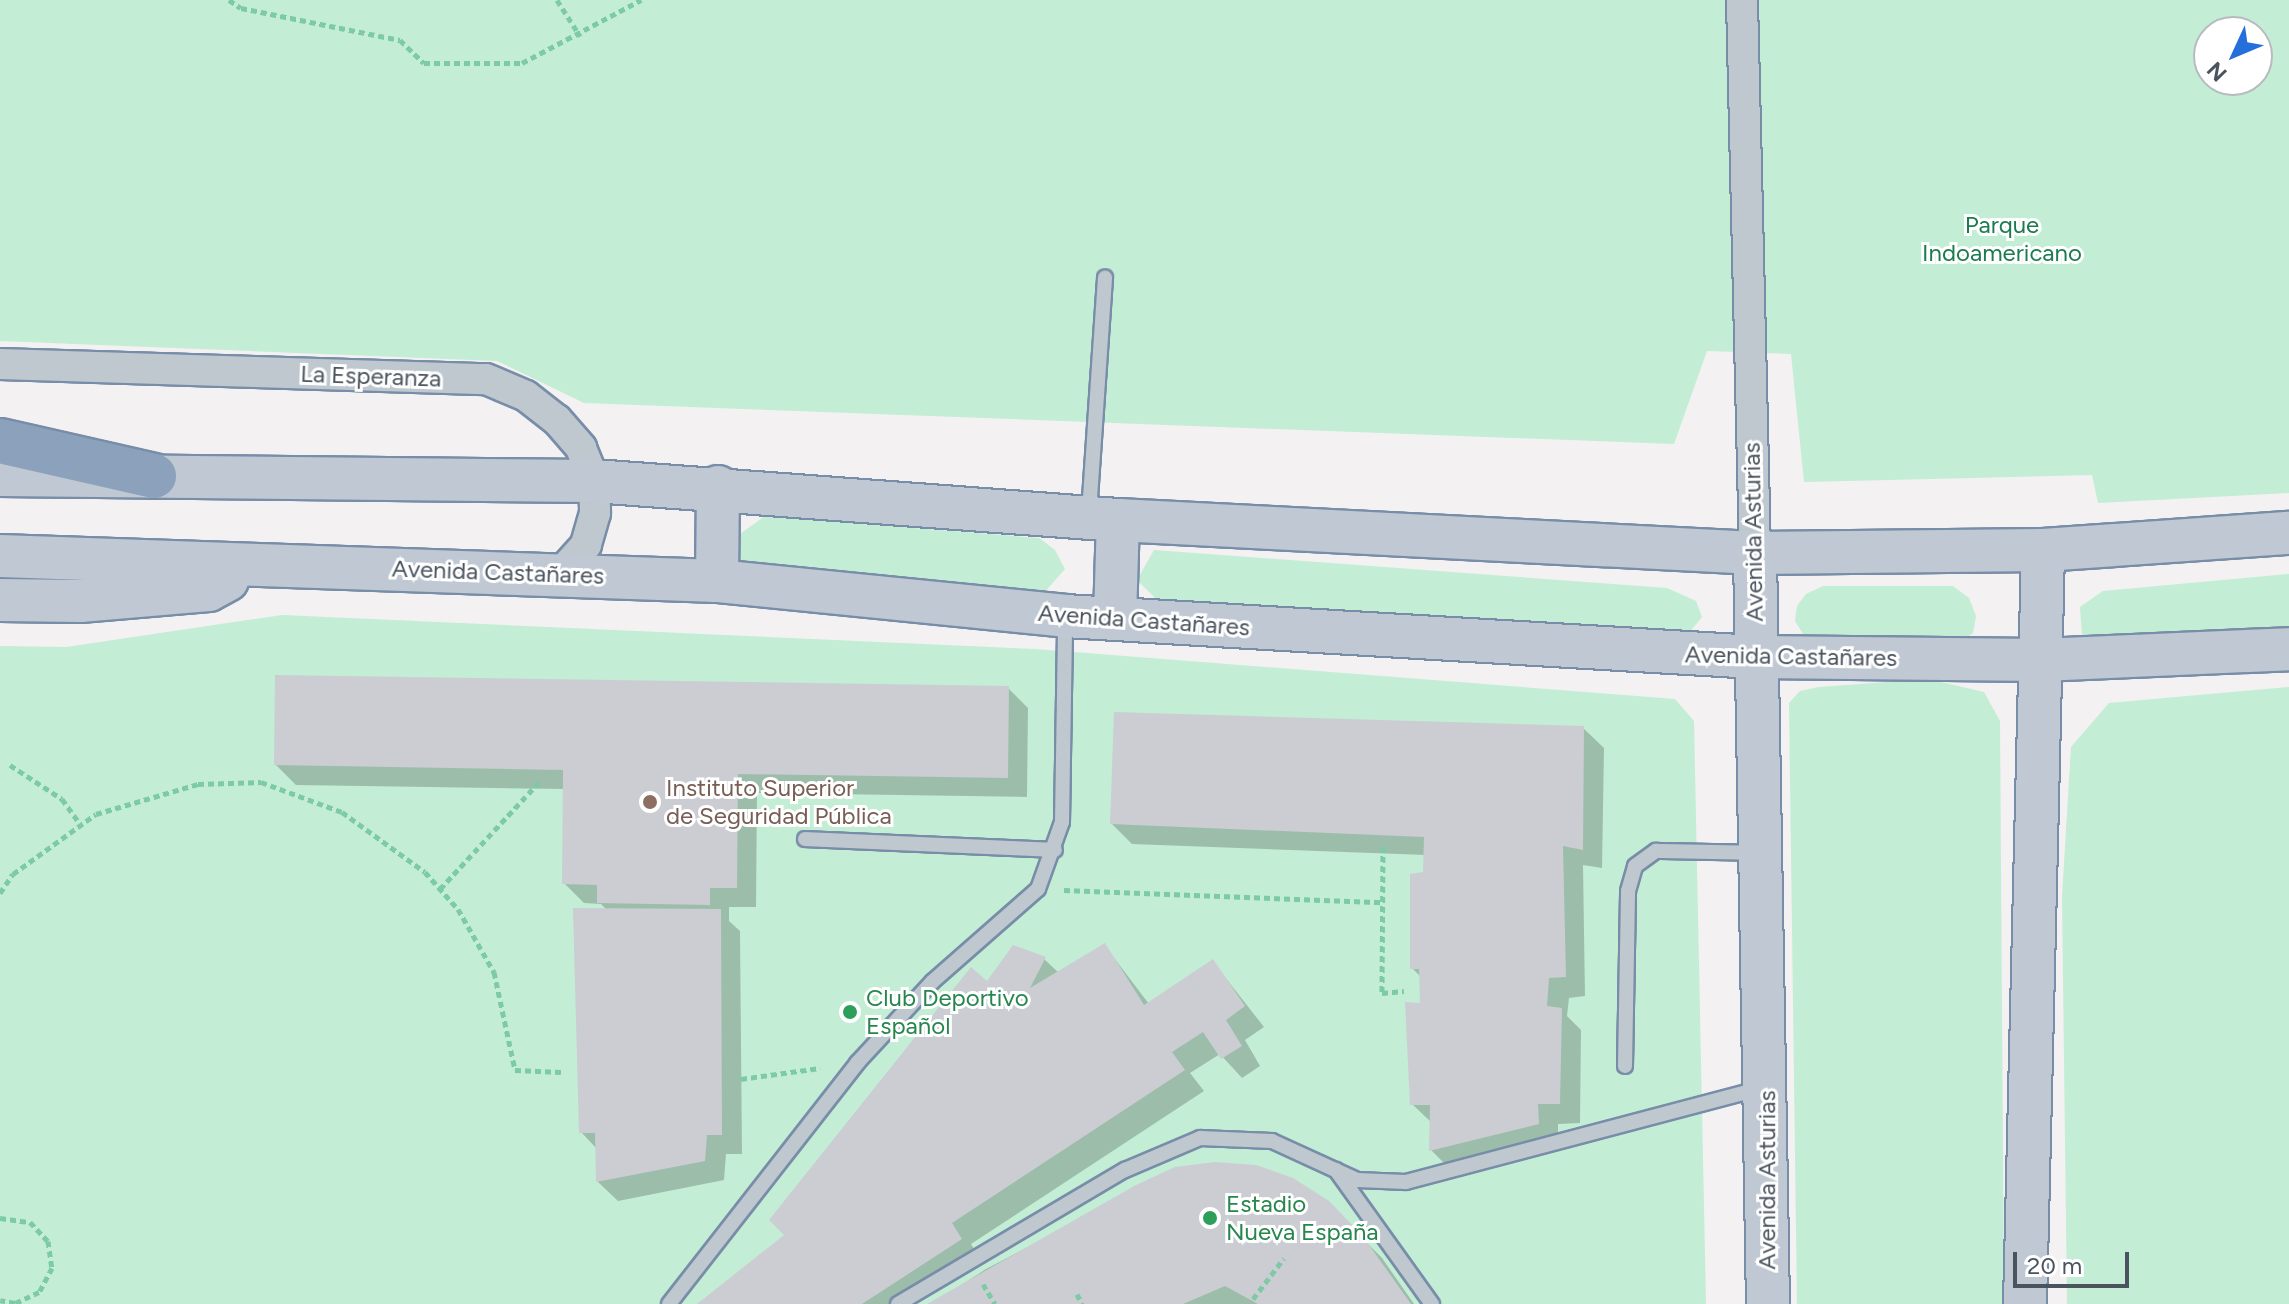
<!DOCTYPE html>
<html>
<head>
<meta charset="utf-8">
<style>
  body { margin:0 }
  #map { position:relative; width:2289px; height:1304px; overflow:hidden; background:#f3f1f1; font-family:Figtree,sans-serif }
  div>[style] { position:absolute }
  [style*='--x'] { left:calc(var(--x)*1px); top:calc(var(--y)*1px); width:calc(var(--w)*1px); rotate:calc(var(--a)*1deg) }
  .green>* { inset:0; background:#c3edd5 }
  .shadow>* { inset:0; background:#0003 }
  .building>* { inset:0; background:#cbcdd3 }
  .path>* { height:5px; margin-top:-2.5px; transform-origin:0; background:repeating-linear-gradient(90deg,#7dcaa6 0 6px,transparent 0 10px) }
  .roads { filter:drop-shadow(2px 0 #778da8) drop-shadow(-2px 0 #778da8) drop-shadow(0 2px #778da8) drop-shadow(0 -2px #778da8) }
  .lane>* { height:14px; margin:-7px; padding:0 7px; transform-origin:7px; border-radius:7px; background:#c0c8cf }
  .street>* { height:30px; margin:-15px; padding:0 15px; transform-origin:15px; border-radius:15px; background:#c0c8cf }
  .secondary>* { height:42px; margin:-21px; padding:0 21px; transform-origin:21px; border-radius:21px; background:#c0c9d3 }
  .highway>* { height:44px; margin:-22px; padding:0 22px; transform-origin:22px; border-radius:22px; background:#8ca2bc }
  .dots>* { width:22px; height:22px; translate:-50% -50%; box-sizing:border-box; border:4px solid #fff; border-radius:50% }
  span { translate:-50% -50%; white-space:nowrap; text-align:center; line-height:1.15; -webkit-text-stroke:6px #fff; paint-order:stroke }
  .park-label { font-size:24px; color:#1d7c4f }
  .street-label { font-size:24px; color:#4a545e }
  .education-label { font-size:24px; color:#785e54 }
  .left { translate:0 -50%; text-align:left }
  .leisure-label { font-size:24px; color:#27864d }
  .north { position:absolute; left:2193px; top:16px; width:80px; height:80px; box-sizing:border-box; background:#fff; border:2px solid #b7bbbf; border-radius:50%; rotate:226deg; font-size:22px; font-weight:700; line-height:32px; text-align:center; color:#4a545e }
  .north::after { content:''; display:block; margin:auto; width:28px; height:36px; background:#246fdb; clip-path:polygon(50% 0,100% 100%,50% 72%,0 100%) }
  .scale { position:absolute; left:2013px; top:1252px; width:116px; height:36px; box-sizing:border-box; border:4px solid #4a545e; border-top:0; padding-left:10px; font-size:24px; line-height:28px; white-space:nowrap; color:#4a545e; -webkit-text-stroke:6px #fff; paint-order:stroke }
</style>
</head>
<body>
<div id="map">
  <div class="green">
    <div style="clip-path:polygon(evenodd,0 0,2289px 0,2289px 493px,2098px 503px,2092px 475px,1804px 482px,1791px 354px,1707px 351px,1674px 444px,584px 403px,497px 361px,0 341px,0 0,2209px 32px,2257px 32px,2257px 80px,2209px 80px,2209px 32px)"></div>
    <div style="clip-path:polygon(765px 516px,1039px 538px,1055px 550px,1065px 569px,1042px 595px,765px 572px,737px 562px,735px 549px,740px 534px)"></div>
    <div style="clip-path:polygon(1154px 550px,1667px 588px,1696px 601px,1702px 617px,1684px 639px,1163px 606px,1137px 580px)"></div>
    <div style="clip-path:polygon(2289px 574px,2289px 632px,2090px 646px,2082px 635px,2080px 607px,2103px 591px)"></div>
    <div style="clip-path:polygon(1823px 586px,1953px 586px,1969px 598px,1976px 616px,1973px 633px,1958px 644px,1806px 639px,1795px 621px,1797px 606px,1806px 594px)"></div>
    <div style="clip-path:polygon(282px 615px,1035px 649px,1675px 699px,1694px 721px,1706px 1304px,0 1304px,0 646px,66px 647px)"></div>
    <div style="clip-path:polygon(1928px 679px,1984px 692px,2000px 721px,2004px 1304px,1797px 1304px,1789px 703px,1800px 691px,1819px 687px)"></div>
    <div style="clip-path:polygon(2289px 687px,2289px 1304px,2067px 1304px,2062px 897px,2071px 747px,2109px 703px)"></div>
  </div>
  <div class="shadow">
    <div style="clip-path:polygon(1008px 688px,1028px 708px,1027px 797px,757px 793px,756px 907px,729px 907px,729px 921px,740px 931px,742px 1154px,726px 1154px,724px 1180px,618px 1201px,598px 1182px,597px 1149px,581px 1132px,607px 910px,601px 904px,584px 903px,564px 883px,565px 789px,296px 785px,276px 765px)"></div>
    <div style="clip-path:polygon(1583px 728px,1604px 748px,1602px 868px,1583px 865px,1585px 996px,1569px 998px,1567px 1016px,1581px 1030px,1580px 1123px,1558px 1124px,1558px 1143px,1451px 1170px,1431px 1150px,1432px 1123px,1412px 1104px,1422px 1005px,1421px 977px,1412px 968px,1426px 855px,1132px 844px,1112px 824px)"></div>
    <div style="clip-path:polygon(1105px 946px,1149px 1004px,1213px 962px,1264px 1027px,1245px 1040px,1260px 1066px,1242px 1078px,1220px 1054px,1190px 1073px,1204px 1091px,971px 1244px,981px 1260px,912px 1304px,701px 1304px,787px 1235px,987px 984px,1044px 959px,1059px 973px)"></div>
    <div style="clip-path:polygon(1176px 1169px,1327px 1203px,1382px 1258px,1414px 1304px,932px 1304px,986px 1269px)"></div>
  </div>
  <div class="building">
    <div style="clip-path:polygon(275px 675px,1009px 686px,1008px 778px,738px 774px,737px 888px,710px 888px,710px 905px,597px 903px,597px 885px,562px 884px,563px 770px,274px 765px)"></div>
    <div style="clip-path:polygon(1114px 712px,1584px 726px,1583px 850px,1563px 846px,1566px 977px,1549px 978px,1547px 1006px,1562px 1008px,1560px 1104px,1538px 1104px,1539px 1124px,1429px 1151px,1430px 1105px,1410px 1105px,1405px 1002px,1420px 1003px,1419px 969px,1410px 969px,1410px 874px,1423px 872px,1424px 837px,1110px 824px)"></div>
    <div style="clip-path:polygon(573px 908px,721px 909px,722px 1135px,707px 1135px,705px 1161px,596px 1182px,595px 1133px,579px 1133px)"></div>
    <div style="clip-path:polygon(1105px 943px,1144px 1005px,1213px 959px,1245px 1006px,1226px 1020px,1242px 1046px,1221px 1059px,1203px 1032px,1172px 1052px,1185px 1070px,952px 1223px,962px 1239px,862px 1304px,697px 1304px,784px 1235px,769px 1220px,971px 967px,987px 981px,1013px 945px,1046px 957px,1030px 988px)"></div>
    <div style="clip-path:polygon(1215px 1162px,1256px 1165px,1293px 1178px,1329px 1201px,1362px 1235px,1411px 1304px,1258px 1304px,1225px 1286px,1183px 1304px,927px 1304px,1136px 1185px,1175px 1167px)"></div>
  </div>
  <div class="path">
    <div style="--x:229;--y:0;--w:14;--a:34"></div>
    <div style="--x:241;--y:8;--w:162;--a:11.4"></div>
    <div style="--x:400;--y:40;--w:33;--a:44"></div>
    <div style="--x:424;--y:63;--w:98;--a:0"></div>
    <div style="--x:522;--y:63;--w:135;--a:-27.9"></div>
    <div style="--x:557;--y:0;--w:43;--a:57.4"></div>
    <div style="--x:10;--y:765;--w:62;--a:33.2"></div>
    <div style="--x:62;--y:799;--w:32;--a:54"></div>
    <div style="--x:1383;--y:846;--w:147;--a:90.4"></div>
    <div style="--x:1382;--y:993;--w:22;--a:-5"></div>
    <div style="--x:440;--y:889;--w:150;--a:-47.2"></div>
    <div style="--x:1064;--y:890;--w:319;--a:2.2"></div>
    <div style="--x:0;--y:893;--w:23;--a:-56"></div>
    <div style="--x:13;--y:874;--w:102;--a:-35.9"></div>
    <div style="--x:96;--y:814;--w:106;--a:-16.4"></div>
    <div style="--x:198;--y:784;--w:63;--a:-1.8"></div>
    <div style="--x:261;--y:782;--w:86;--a:20.3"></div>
    <div style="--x:342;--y:812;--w:102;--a:35.9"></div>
    <div style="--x:425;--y:872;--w:50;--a:48.3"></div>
    <div style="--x:458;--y:909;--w:73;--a:60.3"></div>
    <div style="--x:494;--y:972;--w:100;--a:77.9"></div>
    <div style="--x:515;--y:1070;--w:46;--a:2.5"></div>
    <div style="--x:741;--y:1079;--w:80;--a:-7.9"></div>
    <div style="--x:0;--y:1218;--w:30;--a:8"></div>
    <div style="--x:30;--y:1222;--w:26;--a:47"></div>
    <div style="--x:48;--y:1241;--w:27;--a:82"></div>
    <div style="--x:52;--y:1268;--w:27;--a:118"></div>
    <div style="--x:39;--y:1292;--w:26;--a:155"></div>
    <div style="--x:15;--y:1303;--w:15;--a:-169"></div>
    <div style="--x:983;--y:1284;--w:23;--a:59"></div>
    <div style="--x:1077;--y:1294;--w:11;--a:63"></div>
    <div style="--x:1253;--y:1299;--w:51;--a:-52.9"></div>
  </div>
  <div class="roads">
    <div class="lane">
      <div style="--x:1089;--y:513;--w:236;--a:-86.1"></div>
      <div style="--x:805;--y:839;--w:250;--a:2.5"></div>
      <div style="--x:1625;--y:1066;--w:175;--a:-89"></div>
      <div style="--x:1628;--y:891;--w:26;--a:-74"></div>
      <div style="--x:1635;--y:866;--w:26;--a:-36"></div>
      <div style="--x:1656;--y:851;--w:101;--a:1.1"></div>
      <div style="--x:1336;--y:1170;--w:165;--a:54.4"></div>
      <div style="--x:669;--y:1304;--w:306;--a:-52"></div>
      <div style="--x:857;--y:1063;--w:110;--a:-47.2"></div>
      <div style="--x:932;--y:982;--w:141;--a:-41.3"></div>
      <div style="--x:1038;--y:889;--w:71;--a:-70.3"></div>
      <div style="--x:1062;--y:822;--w:201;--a:-89.1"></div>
      <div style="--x:898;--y:1304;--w:264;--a:-30.6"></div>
      <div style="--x:1125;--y:1170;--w:82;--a:-23.1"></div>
      <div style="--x:1200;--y:1138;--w:72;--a:2.4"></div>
      <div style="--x:1272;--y:1141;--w:94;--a:24.6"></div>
      <div style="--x:1357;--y:1180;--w:49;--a:2.3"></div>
      <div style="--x:1406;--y:1182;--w:368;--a:-14.8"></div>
    </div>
    <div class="street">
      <div style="--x:1742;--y:0;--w:553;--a:88.65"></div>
      <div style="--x:0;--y:364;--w:486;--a:1.8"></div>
      <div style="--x:486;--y:379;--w:43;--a:23"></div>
      <div style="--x:526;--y:396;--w:39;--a:38"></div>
      <div style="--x:557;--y:420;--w:37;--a:49"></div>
      <div style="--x:581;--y:448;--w:35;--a:68"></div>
      <div style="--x:594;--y:481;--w:32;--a:88"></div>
      <div style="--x:595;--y:513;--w:33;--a:106"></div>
      <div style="--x:586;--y:545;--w:38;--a:132"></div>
    </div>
    <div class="secondary">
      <div style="--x:0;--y:475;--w:594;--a:0.58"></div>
      <div style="--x:594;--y:481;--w:525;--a:4.26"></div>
      <div style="--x:1118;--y:520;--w:638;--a:2.97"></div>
      <div style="--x:1755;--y:553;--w:288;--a:-0.6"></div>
      <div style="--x:2043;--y:550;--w:247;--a:-4"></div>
      <div style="--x:1755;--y:553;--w:751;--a:89.01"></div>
      <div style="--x:0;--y:556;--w:717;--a:2"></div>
      <div style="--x:717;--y:581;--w:350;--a:5.7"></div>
      <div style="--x:1065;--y:616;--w:692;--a:3.4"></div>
      <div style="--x:1756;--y:657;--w:285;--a:0.6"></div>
      <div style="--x:2041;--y:660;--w:248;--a:-2.5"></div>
      <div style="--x:717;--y:581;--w:94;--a:-89.4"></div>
      <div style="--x:0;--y:600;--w:80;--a:0.7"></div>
      <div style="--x:80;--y:601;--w:129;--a:-4.9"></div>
      <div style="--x:209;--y:590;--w:21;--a:-29"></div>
      <div style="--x:1115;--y:619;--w:99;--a:-88.3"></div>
      <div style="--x:2025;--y:1304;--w:754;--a:-88.63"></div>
    </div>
    <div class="highway">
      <div style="--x:0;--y:441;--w:158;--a:12.8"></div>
    </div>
  </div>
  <div class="dots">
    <div style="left:650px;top:802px;background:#8d6e63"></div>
    <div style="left:850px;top:1012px;background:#2e9e5b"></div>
    <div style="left:1210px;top:1218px;background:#2e9e5b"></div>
  </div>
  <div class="park-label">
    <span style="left:2002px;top:239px">Parque<br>Indoamericano</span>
  </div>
  <div class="street-label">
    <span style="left:371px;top:376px;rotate:2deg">La Esperanza</span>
    <span style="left:1753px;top:532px;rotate:-91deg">Avenida Asturias</span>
    <span style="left:498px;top:572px;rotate:2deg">Avenida Castañares</span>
    <span style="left:1144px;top:620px;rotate:4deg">Avenida Castañares</span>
    <span style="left:1791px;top:656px;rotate:1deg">Avenida Castañares</span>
    <span style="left:1767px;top:1180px;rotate:-90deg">Avenida Asturias</span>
  </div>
  <div class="education-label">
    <span class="left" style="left:666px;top:802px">Instituto Superior<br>de Seguridad Pública</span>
  </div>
  <div class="leisure-label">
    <span class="left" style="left:866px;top:1012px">Club Deportivo<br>Español</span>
    <span class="left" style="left:1226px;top:1218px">Estadio<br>Nueva España</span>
  </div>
  <div class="north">N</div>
  <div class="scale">20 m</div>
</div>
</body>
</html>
